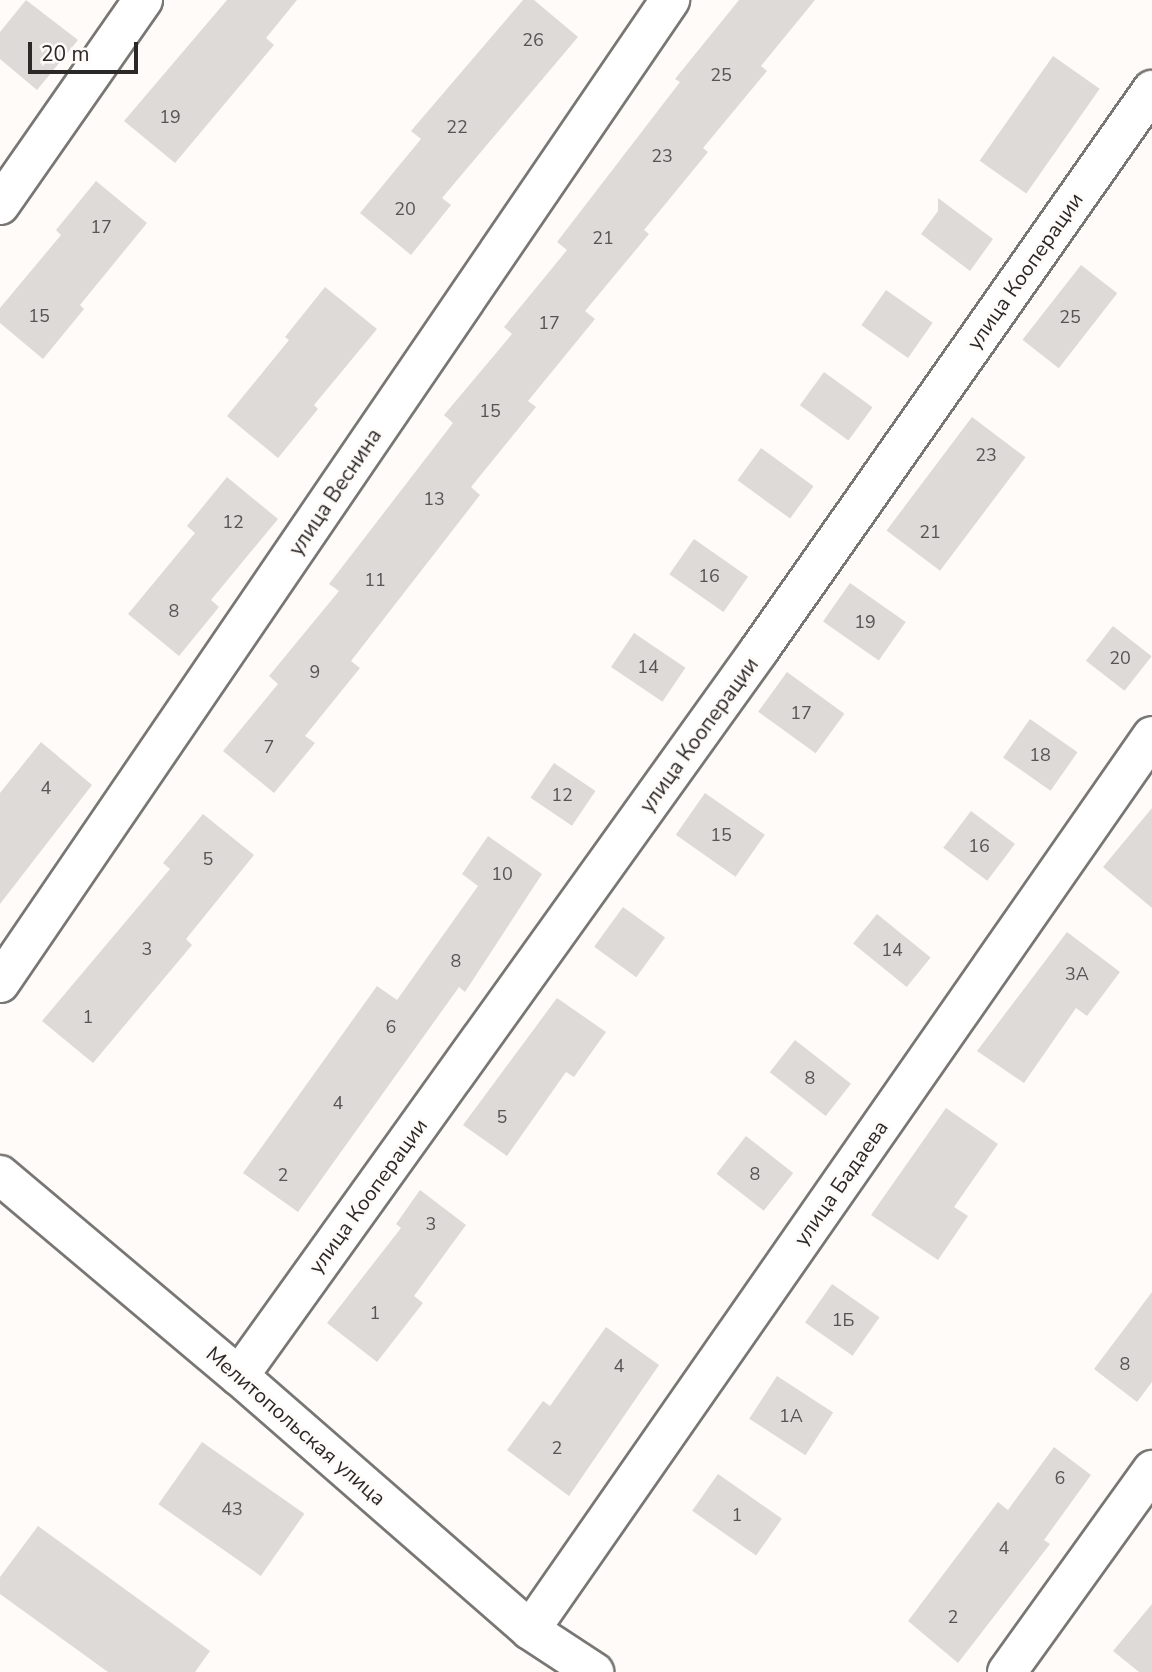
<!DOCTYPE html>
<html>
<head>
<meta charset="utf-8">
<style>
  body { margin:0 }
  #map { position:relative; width:1152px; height:1672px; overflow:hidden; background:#fefbf8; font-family:"Nunito Sans",sans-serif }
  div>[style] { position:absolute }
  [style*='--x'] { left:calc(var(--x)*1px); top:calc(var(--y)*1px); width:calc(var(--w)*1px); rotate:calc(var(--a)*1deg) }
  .building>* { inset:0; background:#dddad8; transform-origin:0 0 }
  .roads { filter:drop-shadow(2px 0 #797774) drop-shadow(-2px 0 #797774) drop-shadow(0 2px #797774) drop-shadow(0 -2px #797774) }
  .minor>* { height:38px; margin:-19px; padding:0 19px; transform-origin:19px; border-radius:19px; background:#fff }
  span { translate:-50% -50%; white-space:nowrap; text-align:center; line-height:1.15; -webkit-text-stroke:5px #fefbf8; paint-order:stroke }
  .number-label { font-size:18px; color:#575554 }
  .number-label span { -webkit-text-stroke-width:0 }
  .street-label { font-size:21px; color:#2a2928 }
  .scale { position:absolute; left:28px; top:42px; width:110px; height:32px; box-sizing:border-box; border:4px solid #2a2928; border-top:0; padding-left:9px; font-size:21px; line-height:24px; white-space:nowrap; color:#2a2928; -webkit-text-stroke:5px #fefbf8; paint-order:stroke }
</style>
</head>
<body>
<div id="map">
  <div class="building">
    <div style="clip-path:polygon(26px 0,78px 40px,37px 90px,0 59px,0 32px)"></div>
    <div style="clip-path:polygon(227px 0,297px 0,266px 38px,274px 45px,175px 163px,124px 121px)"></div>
    <div style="clip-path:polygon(523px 0,534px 0,578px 37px,442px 198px,451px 205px,411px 255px,360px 213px,421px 139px,411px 131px)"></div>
    <div style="clip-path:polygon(739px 0,815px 0,761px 66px,767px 71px,703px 148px,708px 152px,644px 230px,649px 234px,585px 311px,595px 319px,528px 401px,536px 407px,471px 487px,480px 495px,351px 661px,360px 668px,305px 736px,315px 743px,274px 793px,223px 751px,278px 684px,269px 676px,339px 591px,329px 584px,453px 423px,444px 415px,512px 334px,504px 327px,567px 250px,557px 242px,680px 82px,675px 79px)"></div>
    <div style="left:1053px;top:56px;width:57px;height:128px;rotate:35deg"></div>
    <div style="clip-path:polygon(96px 181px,147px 223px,80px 305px,84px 309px,43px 359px,0 323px,0 308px,61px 235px,56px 230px)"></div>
    <div style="clip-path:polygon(938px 198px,993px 239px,970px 271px,921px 234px,938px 211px)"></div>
    <div style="left:1081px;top:265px;width:46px;height:95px;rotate:38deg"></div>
    <div style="clip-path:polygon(325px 287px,377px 329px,314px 405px,318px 409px,278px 458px,227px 416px,289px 340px,285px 337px)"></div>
    <div style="left:886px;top:290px;width:57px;height:43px;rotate:35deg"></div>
    <div style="left:824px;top:372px;width:60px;height:41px;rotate:36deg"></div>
    <div style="left:972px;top:417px;width:67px;height:142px;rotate:37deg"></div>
    <div style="left:761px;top:448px;width:65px;height:40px;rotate:36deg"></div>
    <div style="clip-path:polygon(227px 477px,278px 519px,211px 600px,219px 607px,179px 656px,128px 614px,195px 533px,187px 526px)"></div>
    <div style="left:694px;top:539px;width:66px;height:43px;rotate:35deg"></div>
    <div style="left:850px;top:583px;width:68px;height:47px;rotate:35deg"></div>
    <div style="left:1113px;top:626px;width:49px;height:44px;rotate:38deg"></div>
    <div style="left:634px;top:633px;width:62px;height:41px;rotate:34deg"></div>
    <div style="left:787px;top:672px;width:71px;height:49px;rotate:36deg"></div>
    <div style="left:1030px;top:719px;width:58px;height:47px;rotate:35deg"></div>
    <div style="clip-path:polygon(41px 742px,92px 785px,0 904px,0 793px)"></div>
    <div style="left:554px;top:763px;width:50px;height:42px;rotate:34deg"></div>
    <div style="left:705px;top:793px;width:73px;height:51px;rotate:35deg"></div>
    <div style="clip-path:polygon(1152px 808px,1152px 908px,1103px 867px)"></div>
    <div style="left:971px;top:811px;width:55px;height:46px;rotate:37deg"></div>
    <div style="clip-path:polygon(203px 814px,254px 855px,186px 939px,192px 945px,93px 1063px,42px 1021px,170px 869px,163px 863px)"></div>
    <div style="clip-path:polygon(488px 836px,542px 874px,465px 992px,459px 987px,298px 1212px,243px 1173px,377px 986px,397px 1000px,478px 886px,462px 874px)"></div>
    <div style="left:623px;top:907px;width:52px;height:49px;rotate:36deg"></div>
    <div style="left:877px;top:914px;width:69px;height:38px;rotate:39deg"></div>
    <div style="clip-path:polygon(1067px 932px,1120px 972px,1087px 1016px,1076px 1008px,1024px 1083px,977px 1051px)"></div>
    <div style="clip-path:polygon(557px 998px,606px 1032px,574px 1077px,566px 1072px,507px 1156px,463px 1125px)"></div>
    <div style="left:795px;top:1040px;width:71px;height:41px;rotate:38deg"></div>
    <div style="clip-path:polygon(946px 1108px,998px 1144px,954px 1207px,968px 1216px,938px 1260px,871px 1215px)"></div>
    <div style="left:746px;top:1136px;width:60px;height:48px;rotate:38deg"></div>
    <div style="clip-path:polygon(420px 1190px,466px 1225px,414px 1296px,423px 1303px,377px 1362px,327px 1323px,401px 1228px,396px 1224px)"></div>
    <div style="left:832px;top:1284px;width:58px;height:47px;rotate:35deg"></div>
    <div style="clip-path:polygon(1152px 1292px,1152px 1382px,1137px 1402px,1094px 1369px)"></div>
    <div style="clip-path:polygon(606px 1327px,659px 1365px,569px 1496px,507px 1450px,543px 1401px,550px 1406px)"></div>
    <div style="left:777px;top:1376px;width:67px;height:51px;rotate:33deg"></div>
    <div style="left:202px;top:1442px;width:125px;height:76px;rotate:35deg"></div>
    <div style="clip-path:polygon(1054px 1447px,1091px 1475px,1044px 1540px,1050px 1544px,958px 1663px,908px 1621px,998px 1502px,1008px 1510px)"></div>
    <div style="left:718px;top:1474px;width:78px;height:45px;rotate:35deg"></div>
    <div style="clip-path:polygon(38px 1526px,210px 1651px,195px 1672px,108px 1672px,0 1594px,0 1577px)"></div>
    <div style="clip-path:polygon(1152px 1604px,1152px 1672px,1139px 1672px,1113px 1651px)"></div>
  </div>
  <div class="roads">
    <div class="minor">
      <div style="--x:0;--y:205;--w:250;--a:-55.1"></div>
      <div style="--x:0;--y:983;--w:1190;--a:-55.72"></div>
      <div style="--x:0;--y:1175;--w:312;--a:40.1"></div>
      <div style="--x:239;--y:1376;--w:386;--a:41.1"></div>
      <div style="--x:530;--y:1630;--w:77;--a:33.3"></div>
      <div style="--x:239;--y:1376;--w:894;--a:-54.37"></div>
      <div style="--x:760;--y:649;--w:683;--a:-54.96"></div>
      <div style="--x:530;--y:1630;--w:1089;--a:-55.17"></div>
      <div style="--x:1007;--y:1672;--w:249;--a:-54.3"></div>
    </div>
  </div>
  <div class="number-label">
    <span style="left:533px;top:40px">26</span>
    <span style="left:721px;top:75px">25</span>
    <span style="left:170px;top:117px">19</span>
    <span style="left:457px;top:127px">22</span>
    <span style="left:662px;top:156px">23</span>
    <span style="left:405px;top:209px">20</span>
    <span style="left:101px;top:227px">17</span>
    <span style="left:603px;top:238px">21</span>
    <span style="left:39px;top:316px">15</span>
    <span style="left:1070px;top:317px">25</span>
    <span style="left:549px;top:323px">17</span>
    <span style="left:490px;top:411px">15</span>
    <span style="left:986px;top:455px">23</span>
    <span style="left:434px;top:499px">13</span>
    <span style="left:233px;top:522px">12</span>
    <span style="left:930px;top:532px">21</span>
    <span style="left:709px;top:576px">16</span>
    <span style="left:375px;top:580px">11</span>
    <span style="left:174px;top:611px">8</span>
    <span style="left:865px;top:622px">19</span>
    <span style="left:1120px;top:658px">20</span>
    <span style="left:648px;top:667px">14</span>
    <span style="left:315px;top:672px">9</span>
    <span style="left:801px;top:713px">17</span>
    <span style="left:269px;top:747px">7</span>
    <span style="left:1040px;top:755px">18</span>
    <span style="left:46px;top:788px">4</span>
    <span style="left:562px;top:795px">12</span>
    <span style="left:721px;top:835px">15</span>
    <span style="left:979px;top:846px">16</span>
    <span style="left:208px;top:859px">5</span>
    <span style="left:502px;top:874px">10</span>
    <span style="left:147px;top:949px">3</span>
    <span style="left:892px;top:950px">14</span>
    <span style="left:456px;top:961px">8</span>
    <span style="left:1077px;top:974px">3А</span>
    <span style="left:88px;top:1017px">1</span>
    <span style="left:391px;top:1027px">6</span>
    <span style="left:810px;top:1078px">8</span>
    <span style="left:338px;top:1103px">4</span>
    <span style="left:502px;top:1117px">5</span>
    <span style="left:755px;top:1174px">8</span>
    <span style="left:283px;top:1175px">2</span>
    <span style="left:431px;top:1224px">3</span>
    <span style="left:375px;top:1313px">1</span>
    <span style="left:843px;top:1320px">1Б</span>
    <span style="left:1125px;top:1364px">8</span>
    <span style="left:619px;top:1366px">4</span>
    <span style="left:791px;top:1416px">1А</span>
    <span style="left:557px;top:1448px">2</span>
    <span style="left:1060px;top:1478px">6</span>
    <span style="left:232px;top:1509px">43</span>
    <span style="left:737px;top:1515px">1</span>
    <span style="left:1004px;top:1548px">4</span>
    <span style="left:953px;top:1617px">2</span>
  </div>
  <div class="street-label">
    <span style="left:1025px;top:271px;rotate:-55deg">улица Кооперации</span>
    <span style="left:335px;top:492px;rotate:-56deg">улица Веснина</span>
    <span style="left:699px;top:735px;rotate:-54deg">улица Кооперации</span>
    <span style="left:841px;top:1183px;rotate:-55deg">улица Бадаева</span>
    <span style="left:368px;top:1196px;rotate:-54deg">улица Кооперации</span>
    <span style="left:296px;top:1426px;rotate:41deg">Мелитопольская улица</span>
  </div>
  <div class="scale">20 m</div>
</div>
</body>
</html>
